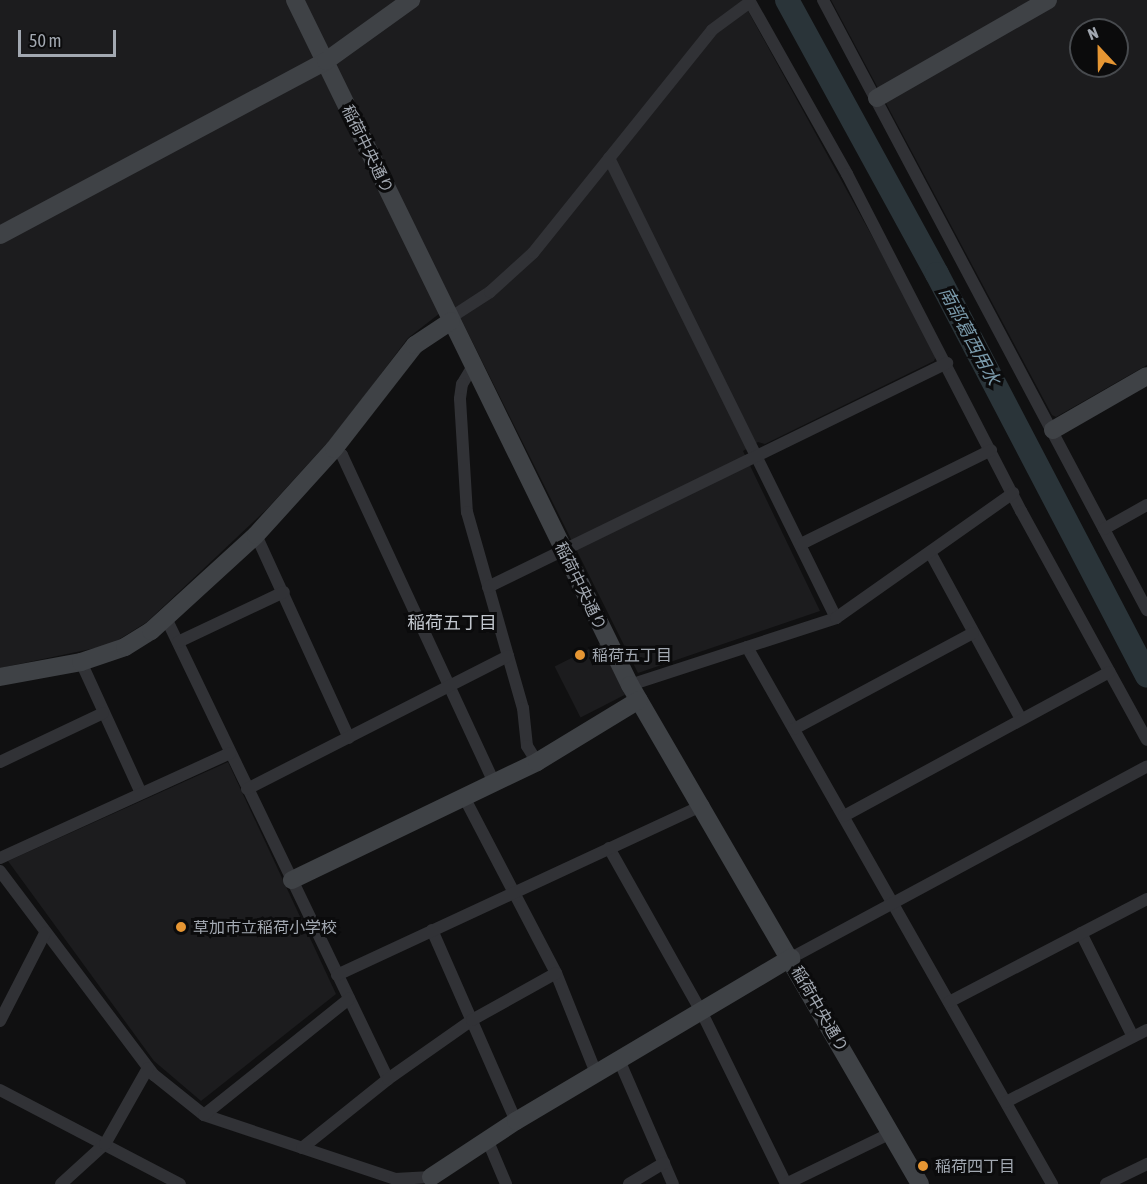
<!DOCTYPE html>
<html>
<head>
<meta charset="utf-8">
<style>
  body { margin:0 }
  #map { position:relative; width:1147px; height:1184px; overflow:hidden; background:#101011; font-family:"Asap Condensed","Noto Sans JP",sans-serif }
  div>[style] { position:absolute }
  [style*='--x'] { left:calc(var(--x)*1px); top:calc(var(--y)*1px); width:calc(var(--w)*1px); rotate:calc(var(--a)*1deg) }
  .built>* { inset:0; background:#1c1c1e; transform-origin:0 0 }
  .river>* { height:24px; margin:-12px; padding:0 12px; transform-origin:12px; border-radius:12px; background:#2a3439 }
  .street>* { height:12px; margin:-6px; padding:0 6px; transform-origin:6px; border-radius:6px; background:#313236 }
  .secondary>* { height:18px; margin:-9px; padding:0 9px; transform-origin:9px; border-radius:9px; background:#3f4246 }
  .dots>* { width:16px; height:16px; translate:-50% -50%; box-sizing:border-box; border:3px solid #0b0b0c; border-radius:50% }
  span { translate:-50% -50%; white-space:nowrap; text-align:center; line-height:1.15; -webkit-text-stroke:6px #0b0b0c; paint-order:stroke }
  .street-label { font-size:16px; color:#a2a8b1 }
  .poi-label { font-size:16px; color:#a2a8b1 }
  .left { translate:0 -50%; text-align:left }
  .water-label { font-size:18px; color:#7a9aab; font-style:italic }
  .neighbourhood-label { font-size:18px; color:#c2c7ce }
  .north { position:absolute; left:1069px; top:18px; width:60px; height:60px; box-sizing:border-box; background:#0b0b0c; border:2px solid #474a4e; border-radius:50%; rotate:338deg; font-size:16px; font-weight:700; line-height:24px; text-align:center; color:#a2a8b1 }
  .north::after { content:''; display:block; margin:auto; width:21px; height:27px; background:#e69633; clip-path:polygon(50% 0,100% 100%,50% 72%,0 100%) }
  .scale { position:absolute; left:18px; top:30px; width:98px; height:27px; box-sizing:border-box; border:3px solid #a2a8b1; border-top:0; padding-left:8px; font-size:18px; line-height:21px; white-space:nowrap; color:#a2a8b1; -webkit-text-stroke:4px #0b0b0c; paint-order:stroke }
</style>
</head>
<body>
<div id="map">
  <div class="built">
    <div style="clip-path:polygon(0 0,742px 0,937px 354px,934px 361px,765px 444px,758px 442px,743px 451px,820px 611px,638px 673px,453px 303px,408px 338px,338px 431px,267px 509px,147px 622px,110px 645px,0 668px)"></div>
    <div style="clip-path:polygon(evenodd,831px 0,1147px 0,1147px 365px,1056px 417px,1052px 415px,831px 0,1081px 30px,1117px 30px,1117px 66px,1081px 66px,1081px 30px)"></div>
    <div style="left:601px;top:643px;width:57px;height:52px;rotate:63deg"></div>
    <div style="clip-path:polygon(228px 762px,336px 994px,201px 1101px,154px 1061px,8px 861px)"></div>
  </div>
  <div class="river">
    <div style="--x:787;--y:0;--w:312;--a:61.3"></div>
    <div style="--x:937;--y:274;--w:453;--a:62.4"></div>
  </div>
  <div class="street">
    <div style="--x:749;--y:0;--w:200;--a:60.6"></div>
    <div style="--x:847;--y:174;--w:379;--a:62.7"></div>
    <div style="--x:1021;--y:511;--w:261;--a:61.2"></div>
    <div style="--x:823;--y:0;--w:691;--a:62.03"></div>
    <div style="--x:609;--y:158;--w:513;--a:63.73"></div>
    <div style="--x:450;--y:318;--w:48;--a:-33"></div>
    <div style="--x:490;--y:292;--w:58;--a:-42.2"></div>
    <div style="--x:533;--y:253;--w:286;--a:-51.2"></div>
    <div style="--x:712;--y:30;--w:47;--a:-36.4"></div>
    <div style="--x:473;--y:366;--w:21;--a:121"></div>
    <div style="--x:462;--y:384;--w:15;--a:98"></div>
    <div style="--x:460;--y:399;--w:113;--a:86.5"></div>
    <div style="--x:467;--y:512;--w:204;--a:74.1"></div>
    <div style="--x:523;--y:708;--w:38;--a:84"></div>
    <div style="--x:527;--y:746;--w:19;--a:58"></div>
    <div style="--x:334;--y:449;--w:10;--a:37"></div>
    <div style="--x:342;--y:455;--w:362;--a:65.1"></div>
    <div style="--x:1104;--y:529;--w:49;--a:-29.2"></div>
    <div style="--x:256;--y:535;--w:223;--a:65.4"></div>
    <div style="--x:801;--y:544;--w:212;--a:-26.3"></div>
    <div style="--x:931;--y:554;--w:188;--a:61.4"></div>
    <div style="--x:488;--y:587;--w:511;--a:-26.01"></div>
    <div style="--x:166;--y:618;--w:512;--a:64.29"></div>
    <div style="--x:178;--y:642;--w:117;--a:-25.3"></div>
    <div style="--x:747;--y:647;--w:618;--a:60.4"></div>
    <div style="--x:81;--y:662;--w:144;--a:65.4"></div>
    <div style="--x:630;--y:685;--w:217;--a:-18"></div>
    <div style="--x:836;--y:618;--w:217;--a:-35.2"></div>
    <div style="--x:794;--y:729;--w:203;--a:-28.2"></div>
    <div style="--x:0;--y:762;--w:114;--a:-25.4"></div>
    <div style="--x:247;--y:789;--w:293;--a:-27"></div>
    <div style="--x:464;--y:797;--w:199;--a:62.4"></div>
    <div style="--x:556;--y:973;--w:108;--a:68.2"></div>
    <div style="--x:844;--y:816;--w:302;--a:-28.5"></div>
    <div style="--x:609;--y:848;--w:187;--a:60.6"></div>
    <div style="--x:701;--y:1011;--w:193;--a:63.8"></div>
    <div style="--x:0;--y:858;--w:253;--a:-24.5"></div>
    <div style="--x:0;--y:871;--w:256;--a:53"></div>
    <div style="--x:154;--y:1075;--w:64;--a:38.7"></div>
    <div style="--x:204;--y:1115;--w:201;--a:18.5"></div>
    <div style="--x:395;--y:1179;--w:36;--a:-3"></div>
    <div style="--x:432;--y:930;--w:209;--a:66.3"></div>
    <div style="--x:1081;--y:933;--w:116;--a:63.4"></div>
    <div style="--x:791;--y:958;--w:404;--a:-28.3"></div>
    <div style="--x:337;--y:975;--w:404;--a:-24.9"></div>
    <div style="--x:949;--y:1002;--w:223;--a:-27.5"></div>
    <div style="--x:0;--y:1021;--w:99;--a:-62.9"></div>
    <div style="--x:619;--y:1060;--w:135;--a:66.5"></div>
    <div style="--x:0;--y:1090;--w:203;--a:27.6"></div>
    <div style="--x:1006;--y:1102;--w:158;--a:-27.1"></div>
    <div style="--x:204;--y:1115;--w:186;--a:-38.7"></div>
    <div style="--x:487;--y:1139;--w:49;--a:67.1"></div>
    <div style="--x:302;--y:1148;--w:110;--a:-38.7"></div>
    <div style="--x:388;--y:1079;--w:103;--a:-35.1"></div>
    <div style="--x:472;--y:1020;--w:96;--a:-29.2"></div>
    <div style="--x:61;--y:1184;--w:59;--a:-42.3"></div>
    <div style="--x:105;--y:1144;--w:87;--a:-60.5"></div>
    <div style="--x:629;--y:1184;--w:41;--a:-31"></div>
    <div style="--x:786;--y:1184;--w:117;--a:-25.9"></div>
    <div style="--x:1106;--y:1184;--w:46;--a:-26"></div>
  </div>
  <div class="secondary">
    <div style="--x:295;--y:0;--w:763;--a:63.94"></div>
    <div style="--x:630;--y:685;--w:577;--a:59.84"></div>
    <div style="--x:877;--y:98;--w:197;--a:-29.8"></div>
    <div style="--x:0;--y:235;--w:370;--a:-28.1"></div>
    <div style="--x:326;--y:61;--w:105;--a:-35.7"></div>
    <div style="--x:1053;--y:430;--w:108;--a:-29.9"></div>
    <div style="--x:0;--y:677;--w:82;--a:-10.5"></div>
    <div style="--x:81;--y:662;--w:46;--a:-18.8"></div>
    <div style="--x:125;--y:647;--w:31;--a:-32"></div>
    <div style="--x:151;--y:631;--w:142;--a:-42.4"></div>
    <div style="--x:256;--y:535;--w:116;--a:-47.8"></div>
    <div style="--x:334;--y:449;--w:132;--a:-52.1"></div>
    <div style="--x:415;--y:345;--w:43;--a:-33.7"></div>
    <div style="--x:292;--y:880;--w:272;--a:-25.7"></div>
    <div style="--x:537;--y:762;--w:119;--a:-31.3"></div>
    <div style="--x:431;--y:1177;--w:102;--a:-33.4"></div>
    <div style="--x:516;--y:1121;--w:320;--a:-30.7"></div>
  </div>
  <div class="dots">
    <div style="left:580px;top:655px;background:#e69633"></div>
    <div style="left:181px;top:927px;background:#e69633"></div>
    <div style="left:923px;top:1166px;background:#e69633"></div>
  </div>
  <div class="street-label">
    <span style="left:368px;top:149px;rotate:64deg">稲荷中央通り</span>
    <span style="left:581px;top:586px;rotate:64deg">稲荷中央通り</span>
    <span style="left:820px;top:1009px;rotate:60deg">稲荷中央通り</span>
  </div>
  <div class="poi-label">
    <span class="left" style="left:592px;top:655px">稲荷五丁目</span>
    <span class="left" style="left:193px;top:927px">草加市立稲荷小学校</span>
    <span class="left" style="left:935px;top:1166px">稲荷四丁目</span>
  </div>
  <div class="water-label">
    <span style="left:969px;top:336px;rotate:62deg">南部葛西用水</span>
  </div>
  <div class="neighbourhood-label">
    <span style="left:452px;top:623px">稲荷五丁目</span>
  </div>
  <div class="north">N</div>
  <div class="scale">50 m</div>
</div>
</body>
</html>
